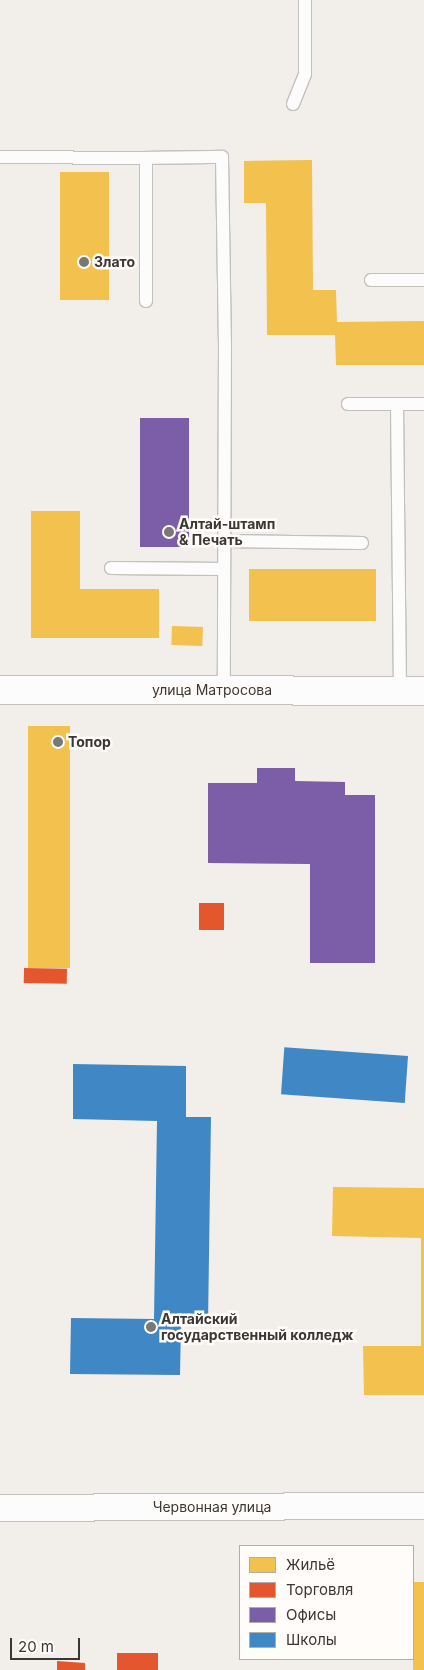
<!DOCTYPE html>
<html>
<head>
<meta charset="utf-8">
<style>
  body { margin:0 }
  #map { position:relative; width:424px; height:1670px; overflow:hidden; background:#f2eeea; font-family:Inter,sans-serif }
  div>[style] { position:absolute }
  [style*='--x'] { left:calc(var(--x)*1px); top:calc(var(--y)*1px); width:calc(var(--w)*1px); rotate:calc(var(--a)*1deg) }
  .homes>* { inset:0; background:#f2c14e; transform-origin:0 0 }
  .shops>* { inset:0; background:#e4572e; transform-origin:0 0 }
  .offices>* { inset:0; background:#7b5ea7; transform-origin:0 0 }
  .schools>* { inset:0; background:#3f88c5; transform-origin:0 0 }
  .roads { filter:drop-shadow(1px 0 #c3c0bd) drop-shadow(-1px 0 #c3c0bd) drop-shadow(0 1px #c3c0bd) drop-shadow(0 -1px #c3c0bd) }
  .service>* { height:12px; margin:-6px; padding:0 6px; transform-origin:6px; border-radius:6px; background:#fdfcfc }
  .minor>* { height:26px; margin:-13px; padding:0 13px; transform-origin:13px; border-radius:13px; background:#fdfcfc }
  .tertiary>* { height:28px; margin:-14px; padding:0 14px; transform-origin:14px; border-radius:14px; background:#fdfcfc }
  .dots>* { width:14px; height:14px; translate:-50% -50%; box-sizing:border-box; border:2px solid #fffcf9; border-radius:50% }
  span { translate:-50% -50%; white-space:nowrap; text-align:center; line-height:1.15; -webkit-text-stroke:5px #fffcf9; paint-order:stroke }
  .poi-label { font-size:14px; color:#3a3835; font-weight:700 }
  .left { translate:0 -50%; text-align:left }
  .street-label { font-size:14px; color:#3a3835 }
  .legend { position:absolute; left:239px; top:1545px; width:175px; height:115px; box-sizing:border-box; background:#fffcf9; border:1px solid #b0aeab; margin:0; padding:6px 9px; list-style:none; font-size:15px; color:#3a3835 }
  .legend li { display:flex; align-items:center; gap:10px; height:25px }
  .legend b { width:25px; border:1px solid #b0aeab }
  .scale { position:absolute; left:10px; top:1638px; width:70px; height:22px; box-sizing:border-box; border:2px solid #3a3835; border-top:0; padding-left:6px; font-size:15px; line-height:18px; white-space:nowrap; color:#3a3835; -webkit-text-stroke:4px #fffcf9; paint-order:stroke }
</style>
</head>
<body>
<div id="map">
  <div class="homes">
    <div style="clip-path:polygon(312px 160px,313px 290px,336px 290px,337px 322px,424px 321px,424px 365px,336px 365px,335px 335px,267px 335px,266px 203px,244px 203px,244px 161px)"></div>
    <div style="left:60px;top:172px;width:49px;height:128px"></div>
    <div style="clip-path:polygon(31px 511px,80px 511px,80px 589px,159px 589px,159px 638px,31px 638px)"></div>
    <div style="left:249px;top:569px;width:127px;height:52px"></div>
    <div style="left:172px;top:626px;width:31px;height:19px;rotate:2deg"></div>
    <div style="left:28px;top:726px;width:42px;height:242px"></div>
    <div style="clip-path:polygon(333px 1187px,424px 1188px,424px 1395px,364px 1395px,363px 1346px,421px 1346px,421px 1238px,332px 1236px)"></div>
    <div style="left:413px;top:1582px;width:11px;height:88px"></div>
  </div>
  <div class="shops">
    <div style="left:199px;top:903px;width:25px;height:27px"></div>
    <div style="left:24px;top:968px;width:43px;height:15px;rotate:1deg"></div>
    <div style="left:117px;top:1653px;width:41px;height:17px"></div>
    <div style="clip-path:polygon(57px 1661px,85px 1663px,85px 1670px,57px 1670px)"></div>
  </div>
  <div class="offices">
    <div style="left:140px;top:418px;width:49px;height:129px"></div>
    <div style="clip-path:polygon(257px 768px,295px 768px,295px 781px,345px 782px,345px 795px,375px 795px,375px 963px,310px 963px,310px 864px,208px 863px,208px 783px,257px 783px)"></div>
  </div>
  <div class="schools">
    <div style="left:408px;top:1056px;width:47px;height:124px;rotate:94deg"></div>
    <div style="clip-path:polygon(73px 1064px,186px 1066px,186px 1117px,211px 1117px,208px 1324px,181px 1324px,180px 1375px,70px 1374px,71px 1318px,154px 1319px,157px 1121px,73px 1119px)"></div>
  </div>
  <div class="roads">
    <div class="service">
      <div style="--x:293;--y:104;--w:32;--a:-68"></div>
      <div style="--x:305;--y:74;--w:74;--a:-90"></div>
      <div style="--x:0;--y:157;--w:146;--a:0.4"></div>
      <div style="--x:146;--y:158;--w:143;--a:90"></div>
      <div style="--x:146;--y:158;--w:76;--a:-0.8"></div>
      <div style="--x:222;--y:157;--w:186;--a:89.1"></div>
      <div style="--x:225;--y:343;--w:347;--a:90.2"></div>
      <div style="--x:371;--y:280;--w:53;--a:0"></div>
      <div style="--x:348;--y:404;--w:76;--a:0"></div>
      <div style="--x:397;--y:404;--w:287;--a:89.4"></div>
      <div style="--x:225;--y:541;--w:137;--a:0.8"></div>
      <div style="--x:111;--y:568;--w:113;--a:0.5"></div>
    </div>
    <div class="minor">
      <div style="--x:0;--y:1508;--w:424;--a:-0.3"></div>
    </div>
    <div class="tertiary">
      <div style="--x:0;--y:690;--w:424;--a:0.1"></div>
    </div>
  </div>
  <div class="dots">
    <div style="left:84px;top:262px;background:#7a7874"></div>
    <div style="left:169px;top:532px;background:#7a7874"></div>
    <div style="left:58px;top:742px;background:#7a7874"></div>
    <div style="left:151px;top:1327px;background:#7a7874"></div>
  </div>
  <div class="poi-label">
    <span class="left" style="left:94px;top:262px">Злато</span>
    <span class="left" style="left:179px;top:532px">Алтай-штамп<br>&amp; Печать</span>
    <span class="left" style="left:68px;top:742px">Топор</span>
    <span class="left" style="left:161px;top:1327px">Алтайский<br>государственный колледж</span>
  </div>
  <div class="street-label">
    <span style="left:212px;top:690px">улица Матросова</span>
    <span style="left:212px;top:1507px">Червонная улица</span>
  </div>
  <ul class="legend">
  <li><b style="height:14px;background:#f2c14e"></b>Жильё</li>
  <li><b style="height:14px;background:#e4572e"></b>Торговля</li>
  <li><b style="height:14px;background:#7b5ea7"></b>Офисы</li>
  <li><b style="height:14px;background:#3f88c5"></b>Школы</li>
  </ul>
  <div class="scale">20 m</div>
</div>
</body>
</html>
